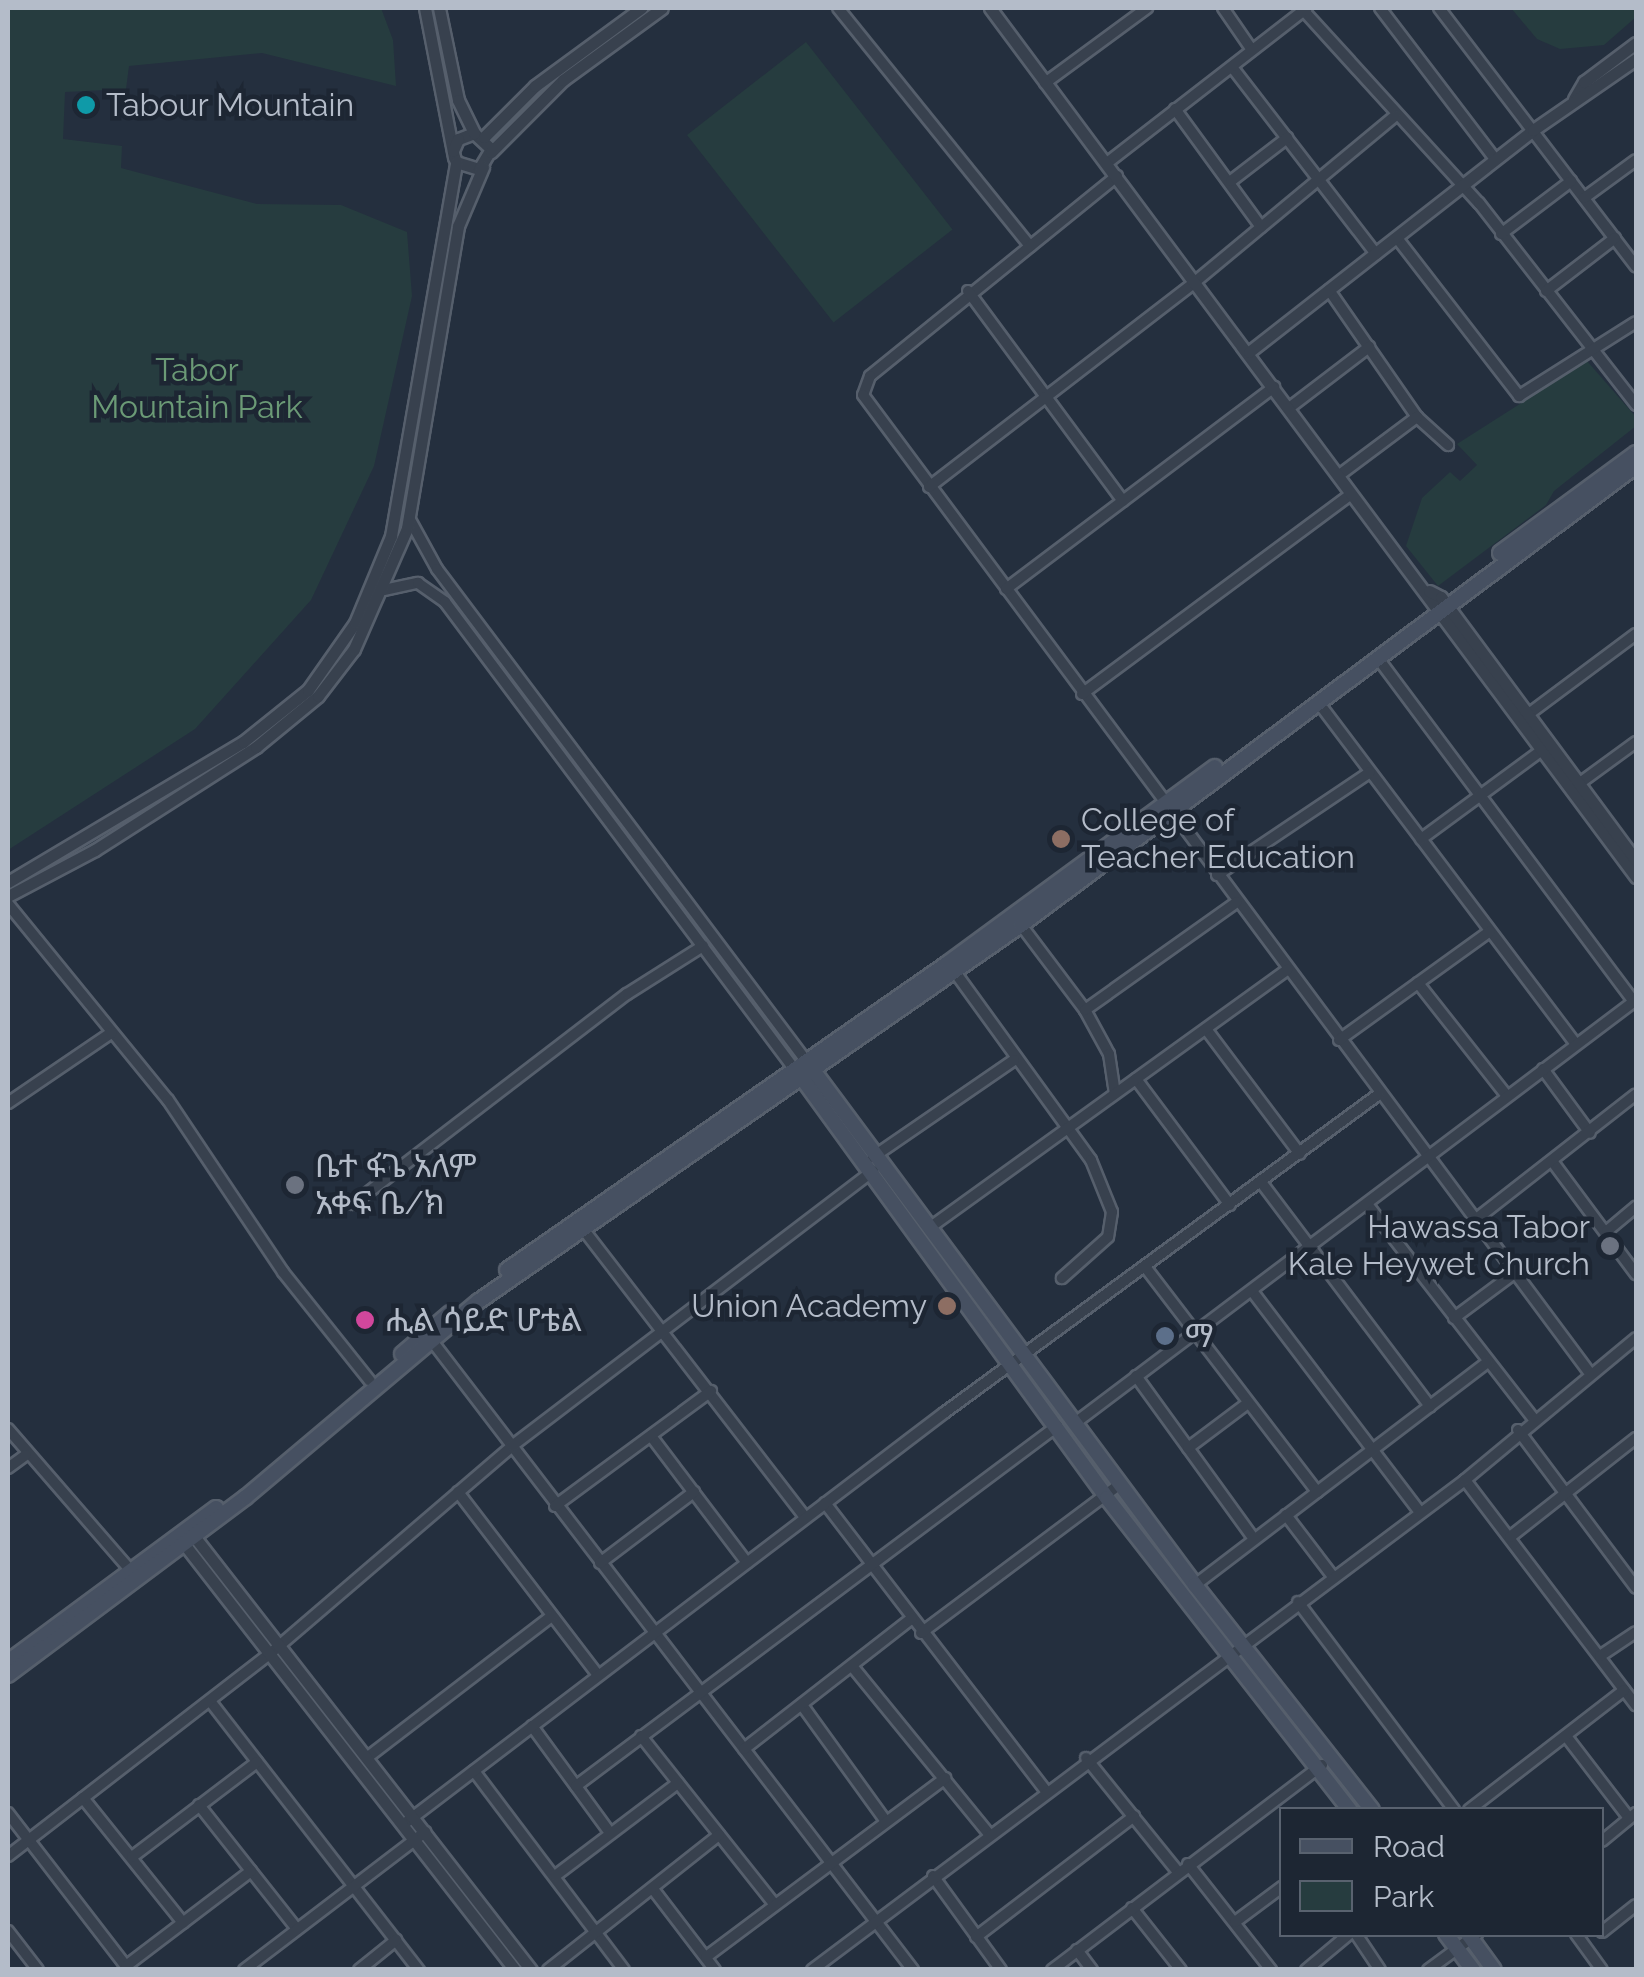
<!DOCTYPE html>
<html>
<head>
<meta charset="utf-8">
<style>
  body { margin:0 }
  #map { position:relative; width:1644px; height:1977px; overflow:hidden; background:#242f3e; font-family:Raleway,"Noto Sans Ethiopic",sans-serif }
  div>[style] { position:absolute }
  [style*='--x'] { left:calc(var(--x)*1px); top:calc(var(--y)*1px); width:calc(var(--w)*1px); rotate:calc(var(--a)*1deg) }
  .green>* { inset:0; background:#263c3f; transform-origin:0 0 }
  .roads { filter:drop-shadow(2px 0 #565f6c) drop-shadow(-2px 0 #565f6c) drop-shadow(0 2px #565f6c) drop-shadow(0 -2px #565f6c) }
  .minor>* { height:10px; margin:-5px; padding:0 5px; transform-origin:5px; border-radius:5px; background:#38414e }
  .tertiary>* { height:11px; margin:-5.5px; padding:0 5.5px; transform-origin:5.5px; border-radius:5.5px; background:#38414e }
  .secondary>* { height:14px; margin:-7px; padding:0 7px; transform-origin:7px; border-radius:7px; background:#465061 }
  .dots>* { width:28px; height:28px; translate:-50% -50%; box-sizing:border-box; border:5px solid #1d2633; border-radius:50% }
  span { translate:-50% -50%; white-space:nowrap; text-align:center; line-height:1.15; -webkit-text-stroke:9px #1d2633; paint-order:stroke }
  .poi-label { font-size:32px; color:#b4bcc9 }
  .left { translate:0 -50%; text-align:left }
  .right { translate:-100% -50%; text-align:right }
  .park-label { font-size:32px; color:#6b9a76 }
  .frame { position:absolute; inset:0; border:10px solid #b4bcc9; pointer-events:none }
  .legend { position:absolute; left:1279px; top:1807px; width:325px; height:130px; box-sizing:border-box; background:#1d2633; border:2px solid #59626f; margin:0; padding:12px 18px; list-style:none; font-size:30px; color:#b4bcc9 }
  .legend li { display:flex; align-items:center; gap:20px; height:50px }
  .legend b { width:50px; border:2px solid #59626f }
</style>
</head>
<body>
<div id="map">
  <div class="green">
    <div style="clip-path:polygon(8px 8px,381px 8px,393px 40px,396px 86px,262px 53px,129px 66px,126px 89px,65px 92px,63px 139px,122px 146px,121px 168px,257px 204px,341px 205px,407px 232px,412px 296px,374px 466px,311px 600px,195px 729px,8px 850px)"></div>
    <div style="clip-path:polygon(1511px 8px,1636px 8px,1636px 17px,1604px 45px,1560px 49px,1537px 39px)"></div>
    <div style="left:806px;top:42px;width:238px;height:151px;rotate:52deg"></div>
    <div style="clip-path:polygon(1587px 361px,1636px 417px,1636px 426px,1554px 491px,1546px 505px,1438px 586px,1406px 546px,1422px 498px,1450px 472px,1460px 481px,1477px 465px,1457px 444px)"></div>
  </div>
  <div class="roads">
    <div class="minor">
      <div style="--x:838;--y:8;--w:306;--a:51.1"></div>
      <div style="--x:1223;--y:8;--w:51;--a:55.4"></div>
      <div style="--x:1380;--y:8;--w:190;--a:52.7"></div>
      <div style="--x:1439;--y:8;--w:325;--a:52.7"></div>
      <div style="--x:1304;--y:11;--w:260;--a:47.7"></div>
      <div style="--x:1479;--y:203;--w:256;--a:52.1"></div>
      <div style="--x:1232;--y:67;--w:236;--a:52.4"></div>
      <div style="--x:1045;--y:83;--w:127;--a:-36.3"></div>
      <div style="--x:1175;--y:109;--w:146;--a:53.9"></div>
      <div style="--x:1107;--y:163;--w:253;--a:-37.8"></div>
      <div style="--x:1117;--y:176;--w:318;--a:141"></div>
      <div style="--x:870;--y:376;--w:20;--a:110"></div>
      <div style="--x:863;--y:395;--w:1216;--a:53.39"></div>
      <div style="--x:1231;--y:181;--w:71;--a:-37.5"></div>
      <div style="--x:1584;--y:198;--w:64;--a:-36.2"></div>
      <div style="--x:1501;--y:234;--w:88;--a:-37.1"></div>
      <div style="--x:1397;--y:238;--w:200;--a:52.3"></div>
      <div style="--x:1519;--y:396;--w:138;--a:-32.3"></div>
      <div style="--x:1329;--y:290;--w:155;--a:55.3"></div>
      <div style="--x:1417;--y:417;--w:42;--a:42.1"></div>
      <div style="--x:968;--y:291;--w:261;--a:53.6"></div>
      <div style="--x:1546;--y:291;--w:87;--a:-37.5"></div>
      <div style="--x:1289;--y:408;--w:101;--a:-37.3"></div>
      <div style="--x:1338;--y:476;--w:99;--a:-36.8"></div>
      <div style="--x:929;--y:487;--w:336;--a:-37.6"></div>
      <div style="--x:1195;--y:282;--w:261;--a:-39.7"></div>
      <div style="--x:409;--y:518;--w:58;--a:61.2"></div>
      <div style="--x:437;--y:569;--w:616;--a:53.11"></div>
      <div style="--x:1006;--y:589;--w:336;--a:-37"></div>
      <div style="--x:384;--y:590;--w:35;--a:-12"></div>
      <div style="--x:418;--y:583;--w:33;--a:35"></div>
      <div style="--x:445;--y:602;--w:584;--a:53.21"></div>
      <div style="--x:1377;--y:657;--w:430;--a:53.3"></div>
      <div style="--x:1082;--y:694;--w:335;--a:-36.6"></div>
      <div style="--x:1318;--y:702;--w:428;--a:53"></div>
      <div style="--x:1526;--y:716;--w:137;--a:-36.7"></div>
      <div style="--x:1573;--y:788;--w:78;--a:-36.1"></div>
      <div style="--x:1421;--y:839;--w:149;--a:-36.3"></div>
      <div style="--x:1217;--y:875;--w:184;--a:-33.9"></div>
      <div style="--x:8;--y:904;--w:253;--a:50.8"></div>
      <div style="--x:168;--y:1100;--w:207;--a:56.2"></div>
      <div style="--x:283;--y:1272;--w:139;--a:51.4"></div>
      <div style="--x:1018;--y:921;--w:111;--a:53"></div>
      <div style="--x:1085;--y:1010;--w:50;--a:61.4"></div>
      <div style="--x:1109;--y:1054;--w:40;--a:81.5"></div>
      <div style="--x:952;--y:968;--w:237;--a:54.1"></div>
      <div style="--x:1091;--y:1160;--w:56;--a:68"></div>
      <div style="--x:1112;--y:1212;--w:25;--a:99"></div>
      <div style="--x:1108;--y:1237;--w:62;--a:138.3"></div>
      <div style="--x:1418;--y:983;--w:144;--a:51.8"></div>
      <div style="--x:1085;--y:1010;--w:186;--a:-35.4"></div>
      <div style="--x:1206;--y:1029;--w:156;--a:53.1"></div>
      <div style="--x:1339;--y:1040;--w:186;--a:-35.8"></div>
      <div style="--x:1543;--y:1069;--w:79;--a:53.7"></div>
      <div style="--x:1136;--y:1079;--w:157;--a:53.3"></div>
      <div style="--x:8;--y:1103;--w:125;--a:-34.2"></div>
      <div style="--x:873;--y:1157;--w:171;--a:-34.5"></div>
      <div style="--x:1552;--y:1161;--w:141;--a:53.4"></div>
      <div style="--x:1261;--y:1182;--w:281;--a:53"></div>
      <div style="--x:353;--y:1204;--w:345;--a:-37.5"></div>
      <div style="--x:627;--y:994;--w:90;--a:-32.3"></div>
      <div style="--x:1367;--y:1204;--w:272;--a:52.2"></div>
      <div style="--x:1475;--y:1220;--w:204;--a:-38"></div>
      <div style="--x:580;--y:1225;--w:369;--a:52.4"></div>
      <div style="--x:932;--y:1226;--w:438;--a:-35.8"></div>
      <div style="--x:1607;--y:1231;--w:38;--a:-40"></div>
      <div style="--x:1146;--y:1268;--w:282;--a:52.6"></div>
      <div style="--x:1252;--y:1291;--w:278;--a:52.8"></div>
      <div style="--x:1454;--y:1318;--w:77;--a:-36.6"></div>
      <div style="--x:432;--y:1341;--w:792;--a:52.59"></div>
      <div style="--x:1136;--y:1376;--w:201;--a:54.1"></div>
      <div style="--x:1075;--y:1423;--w:703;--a:-37.02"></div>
      <div style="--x:8;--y:1429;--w:188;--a:49.1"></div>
      <div style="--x:1518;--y:1430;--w:197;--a:53.2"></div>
      <div style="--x:651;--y:1436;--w:159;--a:52.9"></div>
      <div style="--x:1188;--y:1448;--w:75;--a:-36.9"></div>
      <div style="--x:8;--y:1468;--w:22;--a:-36"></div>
      <div style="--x:1465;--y:1480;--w:283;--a:52.8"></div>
      <div style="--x:458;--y:1492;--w:229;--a:52.6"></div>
      <div style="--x:825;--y:1503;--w:362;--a:52.5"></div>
      <div style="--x:555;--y:1506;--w:194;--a:-36.4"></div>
      <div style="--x:1286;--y:1515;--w:79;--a:52.7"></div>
      <div style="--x:1510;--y:1537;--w:160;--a:-38.2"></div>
      <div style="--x:600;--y:1563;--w:118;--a:-37.1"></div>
      <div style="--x:1195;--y:1585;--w:368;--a:-37.3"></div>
      <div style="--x:1298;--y:1602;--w:260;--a:53.1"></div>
      <div style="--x:921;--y:1633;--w:247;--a:-36.8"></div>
      <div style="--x:1600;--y:1656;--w:43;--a:-33.7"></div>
      <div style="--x:852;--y:1666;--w:215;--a:50.8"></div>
      <div style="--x:210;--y:1701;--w:341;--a:52.2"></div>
      <div style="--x:802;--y:1705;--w:142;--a:54.2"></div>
      <div style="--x:532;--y:1726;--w:132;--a:53.9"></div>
      <div style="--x:641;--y:1736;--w:214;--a:51.6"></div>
      <div style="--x:1566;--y:1736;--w:103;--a:52.5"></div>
      <div style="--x:744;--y:1749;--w:212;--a:-37.9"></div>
      <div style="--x:368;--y:1757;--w:232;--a:-37.5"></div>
      <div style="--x:1086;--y:1758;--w:146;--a:51.1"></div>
      <div style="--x:474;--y:1771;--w:249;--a:53"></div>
      <div style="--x:576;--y:1786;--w:601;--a:-36.81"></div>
      <div style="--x:83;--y:1798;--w:160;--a:51.3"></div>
      <div style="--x:199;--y:1805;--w:158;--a:51.7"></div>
      <div style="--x:1469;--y:1810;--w:196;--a:-37.7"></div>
      <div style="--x:8;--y:1813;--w:198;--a:52.4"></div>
      <div style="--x:404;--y:1824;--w:679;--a:-37.28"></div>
      <div style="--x:944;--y:1413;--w:539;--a:-36.25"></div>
      <div style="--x:1602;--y:1841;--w:44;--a:-39.5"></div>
      <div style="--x:8;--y:1856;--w:334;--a:-37.7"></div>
      <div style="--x:272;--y:1652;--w:316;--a:-40.6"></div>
      <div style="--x:512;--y:1446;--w:454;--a:-37.3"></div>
      <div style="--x:132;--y:1857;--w:157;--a:-37.2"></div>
      <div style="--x:1188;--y:1864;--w:135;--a:51.9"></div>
      <div style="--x:555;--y:1876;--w:154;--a:-37.1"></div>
      <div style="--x:933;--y:1876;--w:116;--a:54.1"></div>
      <div style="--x:653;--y:1889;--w:102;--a:52.6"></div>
      <div style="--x:1132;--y:1908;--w:79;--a:51.7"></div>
      <div style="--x:1235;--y:1922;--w:59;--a:-36.7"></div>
      <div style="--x:8;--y:1931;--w:49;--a:52.4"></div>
      <div style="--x:1602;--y:1932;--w:43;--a:-38.5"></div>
      <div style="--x:1356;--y:1934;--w:43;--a:56.3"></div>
      <div style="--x:1576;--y:1934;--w:44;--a:54.2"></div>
      <div style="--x:976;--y:1937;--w:199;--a:-37.4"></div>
      <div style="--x:1077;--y:1950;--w:25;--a:53"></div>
      <div style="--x:706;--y:1957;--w:299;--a:-36.8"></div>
      <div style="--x:126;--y:1966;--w:157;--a:-37.2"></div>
      <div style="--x:244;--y:1970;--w:228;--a:-37.3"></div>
      <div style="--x:359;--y:1970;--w:48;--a:-39"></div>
      <div style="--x:548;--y:1970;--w:218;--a:-38.3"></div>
      <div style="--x:812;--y:1970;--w:816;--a:-36.88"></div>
      <div style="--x:1465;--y:1480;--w:222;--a:-39.7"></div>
      <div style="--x:1052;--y:1970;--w:339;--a:-37.2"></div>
      <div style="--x:1306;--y:1970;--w:56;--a:-39.9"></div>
      <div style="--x:1428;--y:1970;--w:61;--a:-36.3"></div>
    </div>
    <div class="tertiary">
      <div style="--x:425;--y:8;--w:152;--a:79"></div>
      <div style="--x:454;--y:157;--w:5;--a:68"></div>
      <div style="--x:456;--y:162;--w:24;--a:17"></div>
      <div style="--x:479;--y:169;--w:23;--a:-59"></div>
      <div style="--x:491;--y:149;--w:23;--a:-137"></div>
      <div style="--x:474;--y:133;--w:17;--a:159"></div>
      <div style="--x:458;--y:139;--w:13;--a:113"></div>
      <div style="--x:439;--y:8;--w:94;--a:78.3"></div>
      <div style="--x:458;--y:100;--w:37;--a:64"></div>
      <div style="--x:990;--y:8;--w:1083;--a:53.37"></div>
      <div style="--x:1574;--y:99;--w:20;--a:-60"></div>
      <div style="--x:1584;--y:82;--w:65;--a:-36.9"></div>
      <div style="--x:484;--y:137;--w:72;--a:-45"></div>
      <div style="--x:535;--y:86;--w:132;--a:-36.3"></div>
      <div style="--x:491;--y:152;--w:102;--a:-45"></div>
      <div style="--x:563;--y:80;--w:122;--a:-36"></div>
      <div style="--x:1249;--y:352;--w:360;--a:-38"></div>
      <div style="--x:1533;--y:130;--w:125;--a:-34.6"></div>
      <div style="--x:1429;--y:591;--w:13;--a:27"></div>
      <div style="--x:1441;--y:597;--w:328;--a:53.5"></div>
      <div style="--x:8;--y:882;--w:274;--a:-30.8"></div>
      <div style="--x:243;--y:742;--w:83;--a:-38.7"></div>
      <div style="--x:308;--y:690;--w:82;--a:-55"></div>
      <div style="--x:355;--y:623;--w:94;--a:-67.5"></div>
      <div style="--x:391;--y:536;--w:380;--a:-80.1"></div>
      <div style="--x:8;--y:896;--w:98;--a:-27.9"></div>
      <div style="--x:95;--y:850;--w:191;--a:-32.6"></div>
      <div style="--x:256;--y:747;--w:80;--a:-39.4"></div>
      <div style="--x:318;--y:696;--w:59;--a:-52.5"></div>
      <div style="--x:354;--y:649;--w:132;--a:-66.3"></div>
      <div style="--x:407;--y:528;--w:306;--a:-80.4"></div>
      <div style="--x:458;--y:226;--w:64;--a:-67"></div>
      <div style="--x:190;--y:1531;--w:556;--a:52.16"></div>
      <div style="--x:181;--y:1540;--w:544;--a:52.16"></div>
    </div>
    <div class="secondary">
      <div style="--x:1500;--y:553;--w:169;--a:-36.3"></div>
      <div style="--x:809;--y:1065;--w:648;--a:53.41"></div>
      <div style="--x:1195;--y:1585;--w:286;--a:51.8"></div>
      <div style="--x:799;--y:1074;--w:524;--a:54"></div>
      <div style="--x:1107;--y:1498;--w:395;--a:52.1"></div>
      <div style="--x:507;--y:1270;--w:537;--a:-34.84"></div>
      <div style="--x:948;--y:963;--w:331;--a:-36.3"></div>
      <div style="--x:402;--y:1354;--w:63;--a:-40.5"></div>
      <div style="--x:8;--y:1662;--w:259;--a:-36.5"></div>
      <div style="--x:8;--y:1675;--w:297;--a:-36.8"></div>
      <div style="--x:246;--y:1497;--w:304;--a:-40.1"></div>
      <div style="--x:479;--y:1301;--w:660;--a:-34.75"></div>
      <div style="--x:1021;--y:925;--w:767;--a:-36.74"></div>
      <div style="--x:1446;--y:1934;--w:45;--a:53.1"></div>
      <div style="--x:1468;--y:1934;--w:44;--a:54.2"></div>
    </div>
  </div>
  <div class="dots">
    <div style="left:86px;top:105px;background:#0f9aa8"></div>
    <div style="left:1061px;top:839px;background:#8d6e63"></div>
    <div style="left:295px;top:1185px;background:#6b7280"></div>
    <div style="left:1610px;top:1246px;background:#6b7280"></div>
    <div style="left:947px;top:1306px;background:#8d6e63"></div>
    <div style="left:365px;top:1320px;background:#d1479c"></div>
    <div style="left:1165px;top:1336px;background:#5c6f8a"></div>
  </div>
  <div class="poi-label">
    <span class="left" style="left:106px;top:105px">Tabour Mountain</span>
    <span class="left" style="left:1081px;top:839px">College of<br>Teacher Education</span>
    <span class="left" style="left:315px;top:1185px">ቤተ ፋጌ አለም<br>አቀፍ ቤ/ክ</span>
    <span class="right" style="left:1590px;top:1246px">Hawassa Tabor<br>Kale Heywet Church</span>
    <span class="right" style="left:927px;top:1306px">Union Academy</span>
    <span class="left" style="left:385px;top:1320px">ሒል ሳይድ ሆቴል</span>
    <span class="left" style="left:1185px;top:1336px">ማ</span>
  </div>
  <div class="park-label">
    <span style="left:197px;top:389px">Tabor<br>Mountain Park</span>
  </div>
  <div class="frame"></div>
  <ul class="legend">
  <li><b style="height:12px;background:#465061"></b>Road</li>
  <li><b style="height:28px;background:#263c3f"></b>Park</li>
  </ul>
</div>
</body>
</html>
